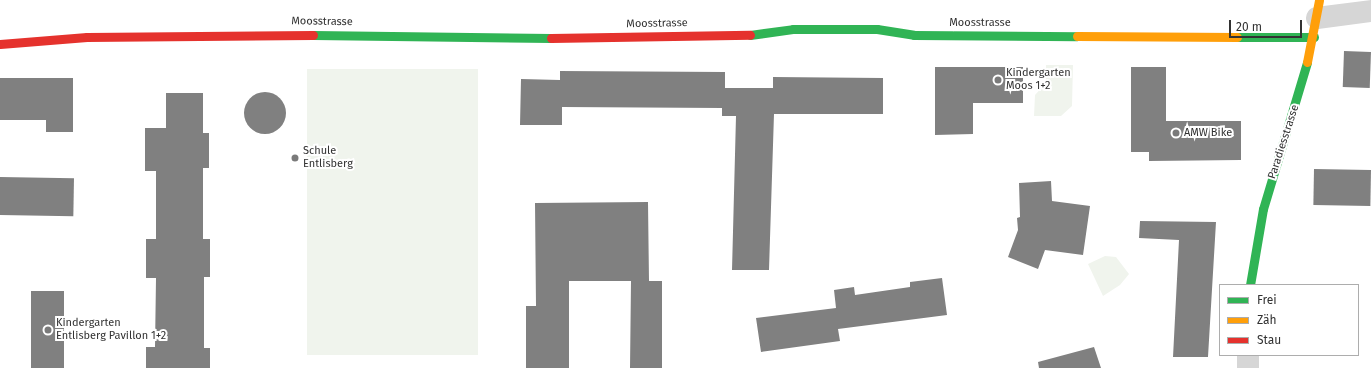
<!DOCTYPE html>
<html>
<head>
<meta charset="utf-8">
<style>
  body { margin:0 }
  #map { position:relative; width:1371px; height:368px; overflow:hidden; background:#fff; font-family:"Fira Sans",sans-serif }
  div>[style] { position:absolute }
  [style*='--x'] { left:calc(var(--x)*1px); top:calc(var(--y)*1px); width:calc(var(--w)*1px); rotate:calc(var(--a)*1deg) }
  .green>* { inset:0; background:#f0f4ed; transform-origin:0 0 }
  .building>* { inset:0; background:#808080; transform-origin:0 0 }
  .round { border-radius:50% }
  .street>* { height:22px; margin:-11px; padding:0 11px; transform-origin:11px; border-radius:11px; background:#d6d6d6 }
  .fast>* { height:9px; margin:-4.5px; padding:0 4.5px; transform-origin:4.5px; border-radius:4.5px; background:#30b455 }
  .slow>* { height:9px; margin:-4.5px; padding:0 4.5px; transform-origin:4.5px; border-radius:4.5px; background:#ff9f0a }
  .jam>* { height:9px; margin:-4.5px; padding:0 4.5px; transform-origin:4.5px; border-radius:4.5px; background:#e5322d }
  .dots>* { width:11px; height:11px; translate:-50% -50%; box-sizing:border-box; border:2px solid #fff; border-radius:50% }
  span { translate:-50% -50%; white-space:nowrap; text-align:center; line-height:1.15; -webkit-text-stroke:4px #fff; paint-order:stroke }
  .street-label { font-size:11px; color:#323232 }
  .poi-label { font-size:11px; color:#323232 }
  .left { translate:0 -50%; text-align:left }
  .legend { position:absolute; left:1219px; top:284px; width:140px; height:72px; box-sizing:border-box; background:#fff; border:1px solid #adadad; margin:0; padding:5px 7px; list-style:none; font-size:12px; color:#323232 }
  .legend li { display:flex; align-items:center; gap:8px; height:20px }
  .legend b { width:20px; border:1px solid #adadad }
  .scale { position:absolute; left:1229px; top:20px; width:73px; height:18px; box-sizing:border-box; border:2px solid #323232; border-top:0; padding-left:5px; font-size:12px; line-height:14px; white-space:nowrap; color:#323232; -webkit-text-stroke:3px #fff; paint-order:stroke }
</style>
</head>
<body>
<div id="map">
  <div class="green">
    <div style="clip-path:polygon(1046px 65px,1073px 65px,1072px 106px,1061px 116px,1034px 116px,1035px 95px,1046px 83px)"></div>
    <div style="left:307px;top:69px;width:171px;height:286px"></div>
    <div style="clip-path:polygon(1105px 256px,1116px 257px,1129px 274px,1120px 285px,1103px 296px,1088px 264px)"></div>
  </div>
  <div class="building">
    <div style="left:1344px;top:51px;width:27px;height:36px;rotate:2deg"></div>
    <div style="clip-path:polygon(935px 67px,1023px 67px,1023px 103px,973px 103px,973px 134px,935px 135px)"></div>
    <div style="clip-path:polygon(1131px 67px,1166px 67px,1166px 121px,1241px 121px,1241px 160px,1149px 161px,1149px 152px,1131px 152px)"></div>
    <div style="clip-path:polygon(560px 71px,725px 72px,725px 88px,773px 88px,773px 77px,883px 78px,883px 114px,774px 114px,769px 270px,732px 270px,736px 116px,722px 116px,722px 108px,562px 107px,562px 125px,520px 125px,521px 79px,560px 80px)"></div>
    <div style="clip-path:polygon(0 78px,73px 78px,73px 132px,46px 132px,46px 120px,0 120px)"></div>
    <div class="round" style="left:244px;top:92px;width:42px;height:42px"></div>
    <div style="clip-path:polygon(166px 93px,203px 93px,203px 133px,209px 133px,209px 168px,203px 168px,203px 239px,210px 239px,210px 277px,204px 277px,204px 348px,210px 348px,210px 368px,146px 368px,146px 347px,155px 347px,156px 278px,146px 278px,146px 239px,156px 239px,156px 171px,145px 171px,145px 128px,166px 128px)"></div>
    <div style="left:1314px;top:169px;width:57px;height:36px;rotate:1deg"></div>
    <div style="left:0;top:177px;width:74px;height:38px;rotate:1deg"></div>
    <div style="clip-path:polygon(1051px 181px,1052px 201px,1090px 206px,1083px 255px,1045px 250px,1038px 269px,1008px 257px,1018px 230px,1017px 218px,1020px 217px,1019px 183px)"></div>
    <div style="clip-path:polygon(648px 202px,649px 281px,662px 281px,662px 368px,630px 368px,631px 281px,569px 281px,569px 368px,526px 368px,526px 306px,536px 306px,535px 203px)"></div>
    <div style="clip-path:polygon(1140px 221px,1216px 222px,1208px 357px,1173px 357px,1179px 240px,1139px 238px)"></div>
    <div style="clip-path:polygon(942px 278px,947px 315px,838px 329px,840px 341px,761px 352px,756px 318px,836px 308px,834px 290px,854px 287px,855px 295px,910px 287px,910px 282px)"></div>
    <div style="left:31px;top:291px;width:33px;height:77px"></div>
    <div style="clip-path:polygon(1094px 347px,1101px 368px,1039px 368px,1038px 362px)"></div>
  </div>
  <div class="street">
    <div style="--x:1317;--y:18;--w:54;--a:-7.4"></div>
    <div style="--x:1248;--y:355;--w:13;--a:90"></div>
  </div>
  <div class="fast">
    <div style="--x:313;--y:35;--w:238;--a:0.7"></div>
    <div style="--x:750;--y:35;--w:43;--a:-7.9"></div>
    <div style="--x:793;--y:29;--w:84;--a:0"></div>
    <div style="--x:877;--y:29;--w:37;--a:9"></div>
    <div style="--x:914;--y:35;--w:163;--a:0.4"></div>
    <div style="--x:1237;--y:37;--w:77;--a:0"></div>
    <div style="--x:1250;--y:285;--w:77;--a:-80.3"></div>
    <div style="--x:1263;--y:209;--w:153;--a:-73.3"></div>
  </div>
  <div class="slow">
    <div style="--x:1077;--y:36;--w:160;--a:0.4"></div>
    <div style="--x:1307;--y:62;--w:63;--a:-79"></div>
  </div>
  <div class="jam">
    <div style="--x:551;--y:38;--w:199;--a:-0.9"></div>
    <div style="--x:0;--y:44;--w:87;--a:-4.6"></div>
    <div style="--x:87;--y:37;--w:226;--a:-0.5"></div>
  </div>
  <div class="dots">
    <div style="left:998px;top:80px;background:#7a7a7a"></div>
    <div style="left:1176px;top:133px;background:#7a7a7a"></div>
    <div style="left:295px;top:158px;background:#7a7a7a"></div>
    <div style="left:48px;top:330px;background:#7a7a7a"></div>
  </div>
  <div class="street-label">
    <span style="left:322px;top:22px;rotate:1deg">Moosstrasse</span>
    <span style="left:980px;top:23px">Moosstrasse</span>
    <span style="left:657px;top:24px;rotate:-1deg">Moosstrasse</span>
    <span style="left:1284px;top:142px;rotate:-72deg">Paradiesstrasse</span>
  </div>
  <div class="poi-label">
    <span class="left" style="left:1006px;top:80px">Kindergarten<br>Moos 1+2</span>
    <span class="left" style="left:1184px;top:133px">AMW Bike</span>
    <span class="left" style="left:303px;top:158px">Schule<br>Entlisberg</span>
    <span class="left" style="left:56px;top:330px">Kindergarten<br>Entlisberg Pavillon 1+2</span>
  </div>
  <ul class="legend">
  <li><b style="height:5px;background:#30b455"></b>Frei</li>
  <li><b style="height:5px;background:#ff9f0a"></b>Zäh</li>
  <li><b style="height:5px;background:#e5322d"></b>Stau</li>
  </ul>
  <div class="scale">20 m</div>
</div>
</body>
</html>
